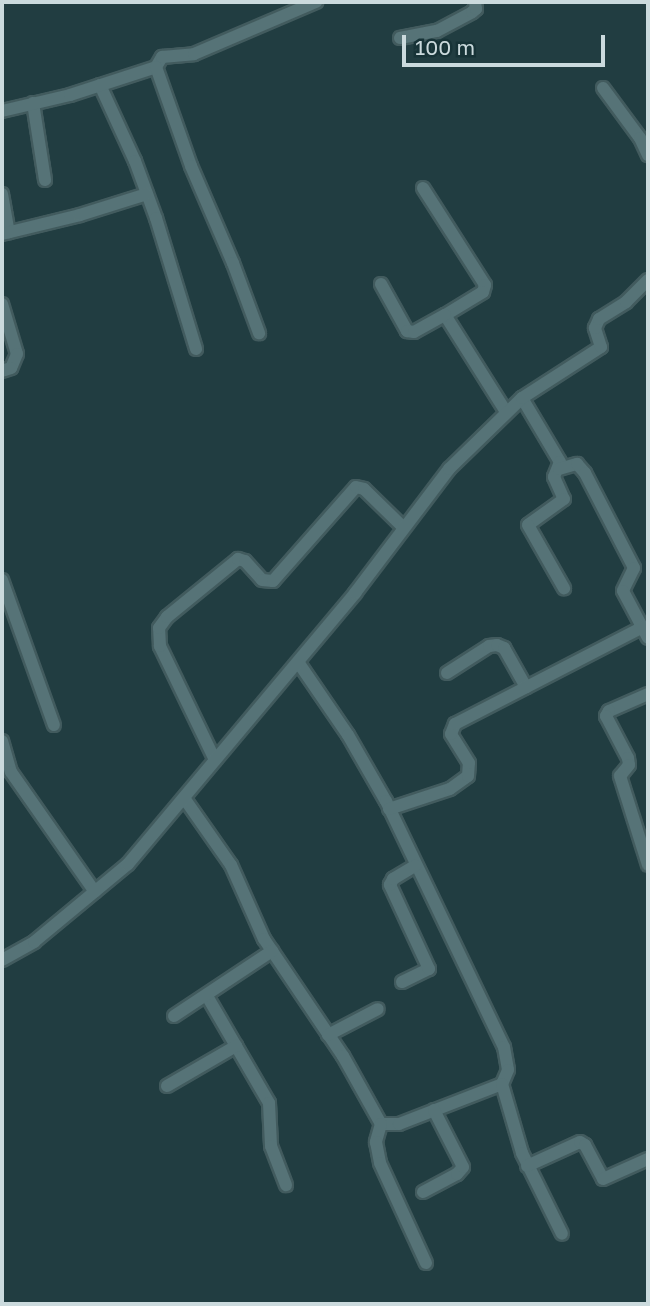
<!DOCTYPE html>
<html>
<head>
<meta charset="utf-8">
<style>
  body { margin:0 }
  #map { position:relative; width:650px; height:1306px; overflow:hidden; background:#213d41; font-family:"Golos Text",sans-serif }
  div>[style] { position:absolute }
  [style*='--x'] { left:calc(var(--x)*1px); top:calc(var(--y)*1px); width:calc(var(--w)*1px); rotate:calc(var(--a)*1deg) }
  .roads { filter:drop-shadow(2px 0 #425b5e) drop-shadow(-2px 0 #425b5e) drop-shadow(0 2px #425b5e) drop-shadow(0 -2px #425b5e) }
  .street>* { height:12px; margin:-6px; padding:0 6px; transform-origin:6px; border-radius:6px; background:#567377 }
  span { translate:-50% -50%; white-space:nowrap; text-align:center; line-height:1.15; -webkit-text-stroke:7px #173337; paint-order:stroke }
  .frame { position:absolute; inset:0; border:4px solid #cbdadd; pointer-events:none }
  .scale { position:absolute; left:402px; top:35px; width:203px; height:32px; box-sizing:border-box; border:4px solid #cbdadd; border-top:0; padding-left:9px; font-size:21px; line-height:24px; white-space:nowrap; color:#cbdadd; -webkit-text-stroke:5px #173337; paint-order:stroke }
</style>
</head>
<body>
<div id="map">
  <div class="roads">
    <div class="street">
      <div style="--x:400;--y:38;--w:38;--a:-11"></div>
      <div style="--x:437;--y:31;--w:40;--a:-28"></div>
      <div style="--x:472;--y:12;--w:5;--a:-37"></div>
      <div style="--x:476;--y:9;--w:7;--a:-98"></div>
      <div style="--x:156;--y:67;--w:12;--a:-59"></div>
      <div style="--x:162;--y:57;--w:32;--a:-5"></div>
      <div style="--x:194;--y:54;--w:133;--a:-23.1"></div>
      <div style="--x:100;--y:85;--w:84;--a:65.3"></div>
      <div style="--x:135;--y:161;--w:61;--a:69.8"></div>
      <div style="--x:156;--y:218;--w:137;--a:73"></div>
      <div style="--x:603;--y:88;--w:62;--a:53.5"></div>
      <div style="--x:640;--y:138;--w:19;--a:65"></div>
      <div style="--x:33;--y:103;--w:78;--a:81.1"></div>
      <div style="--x:2;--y:111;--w:70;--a:-13.2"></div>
      <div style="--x:70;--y:95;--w:90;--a:-18"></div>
      <div style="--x:156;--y:67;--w:105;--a:70.5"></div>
      <div style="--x:191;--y:166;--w:106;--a:66.6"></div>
      <div style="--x:233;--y:263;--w:75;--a:69.6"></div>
      <div style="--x:423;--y:188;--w:115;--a:57.4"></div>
      <div style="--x:485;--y:285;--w:7;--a:106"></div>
      <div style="--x:483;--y:292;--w:44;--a:148.8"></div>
      <div style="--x:445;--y:315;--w:115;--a:57.8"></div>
      <div style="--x:2;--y:194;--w:39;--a:80"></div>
      <div style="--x:2;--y:234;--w:80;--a:-13.7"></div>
      <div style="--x:80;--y:215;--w:70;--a:-17.4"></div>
      <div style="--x:381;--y:284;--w:54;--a:61"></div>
      <div style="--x:407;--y:331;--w:7;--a:8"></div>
      <div style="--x:414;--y:332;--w:35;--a:-29"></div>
      <div style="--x:2;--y:304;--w:52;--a:73.3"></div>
      <div style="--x:17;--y:354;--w:15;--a:113"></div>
      <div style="--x:11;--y:368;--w:9;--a:162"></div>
      <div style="--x:522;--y:398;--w:74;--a:59.3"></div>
      <div style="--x:560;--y:462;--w:16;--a:112"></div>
      <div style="--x:554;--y:477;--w:24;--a:66"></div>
      <div style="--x:564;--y:499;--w:44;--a:144.2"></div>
      <div style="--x:528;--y:525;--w:73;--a:60.3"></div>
      <div style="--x:559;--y:469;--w:19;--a:-16"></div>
      <div style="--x:577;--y:464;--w:12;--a:48"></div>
      <div style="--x:585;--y:473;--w:107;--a:62.7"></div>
      <div style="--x:634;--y:568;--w:25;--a:116"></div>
      <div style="--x:623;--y:591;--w:53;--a:62"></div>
      <div style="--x:2;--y:580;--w:154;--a:70.3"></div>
      <div style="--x:298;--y:662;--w:88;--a:55.6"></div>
      <div style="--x:348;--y:735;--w:76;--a:60.1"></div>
      <div style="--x:386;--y:801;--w:273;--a:64.4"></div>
      <div style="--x:504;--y:1047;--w:23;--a:80"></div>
      <div style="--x:508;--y:1070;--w:15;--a:113"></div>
      <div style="--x:447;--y:673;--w:50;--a:-32.7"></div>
      <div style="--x:489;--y:646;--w:8;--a:-7"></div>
      <div style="--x:497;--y:645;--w:8;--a:23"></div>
      <div style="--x:504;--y:648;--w:45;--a:60.6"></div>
      <div style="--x:648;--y:694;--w:43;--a:156.4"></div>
      <div style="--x:609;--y:711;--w:6;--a:121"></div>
      <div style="--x:606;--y:716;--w:47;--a:62.4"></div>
      <div style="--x:628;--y:758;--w:7;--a:82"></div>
      <div style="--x:629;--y:765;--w:14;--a:129"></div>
      <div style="--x:620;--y:776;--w:93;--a:72.5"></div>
      <div style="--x:2;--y:741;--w:32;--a:74"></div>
      <div style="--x:11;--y:772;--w:146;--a:55"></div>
      <div style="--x:215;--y:760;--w:127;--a:-115.8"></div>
      <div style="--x:160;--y:646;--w:18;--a:-93"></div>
      <div style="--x:159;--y:628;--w:14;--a:-54"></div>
      <div style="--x:167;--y:617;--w:92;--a:-39.2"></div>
      <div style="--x:238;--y:559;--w:7;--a:16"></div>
      <div style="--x:245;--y:561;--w:25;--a:48"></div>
      <div style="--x:262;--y:580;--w:11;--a:5"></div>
      <div style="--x:273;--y:581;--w:125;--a:-48.6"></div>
      <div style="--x:356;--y:487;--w:8;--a:14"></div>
      <div style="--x:364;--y:489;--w:54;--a:44.3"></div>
      <div style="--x:184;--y:798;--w:82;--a:55"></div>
      <div style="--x:231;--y:865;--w:81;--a:66"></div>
      <div style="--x:264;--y:939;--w:141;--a:56"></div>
      <div style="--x:343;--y:1056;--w:78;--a:60.8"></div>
      <div style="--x:381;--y:1124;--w:18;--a:0"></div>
      <div style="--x:399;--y:1124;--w:110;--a:-21.2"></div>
      <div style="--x:502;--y:1084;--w:72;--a:73.8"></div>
      <div style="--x:522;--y:1153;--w:90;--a:63.7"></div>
      <div style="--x:389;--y:809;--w:64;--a:-18.2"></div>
      <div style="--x:450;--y:789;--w:22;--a:-36"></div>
      <div style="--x:468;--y:776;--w:13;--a:-86"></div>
      <div style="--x:469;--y:763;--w:34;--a:-122"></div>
      <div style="--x:451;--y:734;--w:11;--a:-68"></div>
      <div style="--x:455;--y:724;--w:212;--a:-27.3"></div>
      <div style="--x:2;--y:960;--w:37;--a:-29"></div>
      <div style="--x:34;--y:942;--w:122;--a:-39.7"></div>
      <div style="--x:128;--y:864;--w:354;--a:-50"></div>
      <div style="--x:355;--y:593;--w:156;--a:-52.8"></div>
      <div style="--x:449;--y:469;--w:102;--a:-44.2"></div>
      <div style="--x:522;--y:398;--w:94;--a:-32.8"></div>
      <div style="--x:601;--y:347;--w:20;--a:-108"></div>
      <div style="--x:595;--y:328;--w:10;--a:-66"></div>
      <div style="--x:599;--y:319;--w:32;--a:-32"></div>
      <div style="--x:626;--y:302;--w:31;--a:-45"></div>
      <div style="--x:402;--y:982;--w:30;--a:-26"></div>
      <div style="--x:429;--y:969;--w:93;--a:-114.9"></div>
      <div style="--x:390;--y:885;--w:7;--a:-63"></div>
      <div style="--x:393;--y:879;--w:26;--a:-31"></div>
      <div style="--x:207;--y:996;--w:124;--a:59.9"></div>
      <div style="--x:269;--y:1103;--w:43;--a:87.3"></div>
      <div style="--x:271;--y:1146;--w:42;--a:69"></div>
      <div style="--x:174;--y:1016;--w:118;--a:-33.6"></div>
      <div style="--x:328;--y:1035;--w:56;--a:-27.5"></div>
      <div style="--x:167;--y:1086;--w:80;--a:-30.1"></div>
      <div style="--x:381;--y:1124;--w:19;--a:106"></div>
      <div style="--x:376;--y:1142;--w:21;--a:79"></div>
      <div style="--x:380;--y:1163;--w:110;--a:65.3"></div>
      <div style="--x:527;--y:1166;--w:58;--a:-24.4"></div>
      <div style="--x:580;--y:1142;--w:6;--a:31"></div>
      <div style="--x:585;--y:1145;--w:38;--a:62"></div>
      <div style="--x:603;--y:1179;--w:49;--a:-24"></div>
      <div style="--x:423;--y:1192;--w:38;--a:-28"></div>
      <div style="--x:457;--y:1174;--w:9;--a:-49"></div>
      <div style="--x:463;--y:1167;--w:64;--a:-117"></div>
    </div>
  </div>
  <div class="frame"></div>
  <div class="scale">100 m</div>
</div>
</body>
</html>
